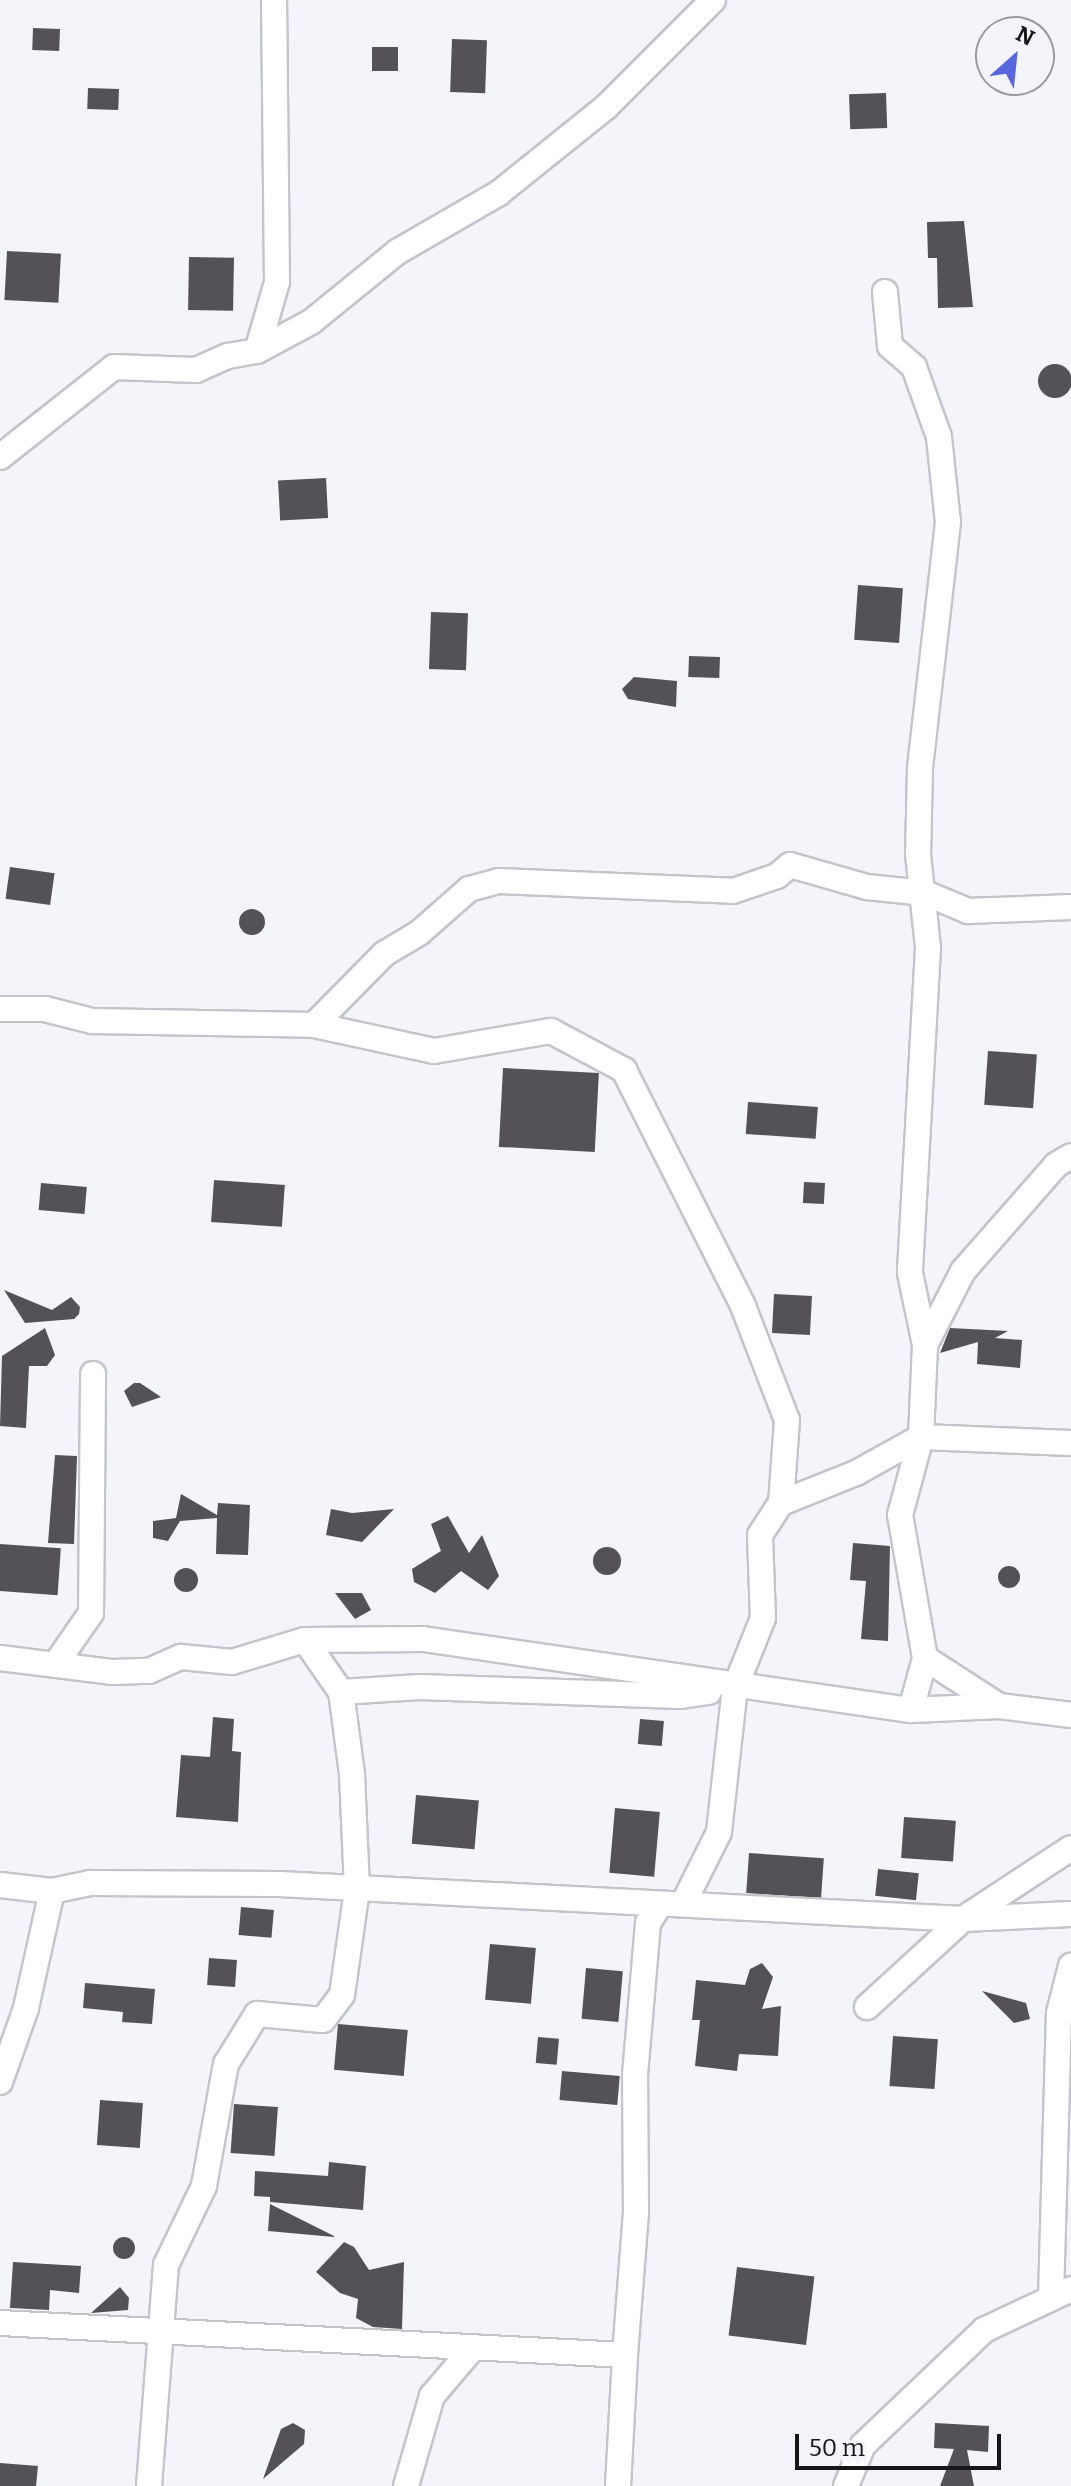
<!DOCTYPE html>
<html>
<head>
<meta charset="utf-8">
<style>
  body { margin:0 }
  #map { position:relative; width:1071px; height:2486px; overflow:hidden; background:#f3f5fb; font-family:Bitter,serif }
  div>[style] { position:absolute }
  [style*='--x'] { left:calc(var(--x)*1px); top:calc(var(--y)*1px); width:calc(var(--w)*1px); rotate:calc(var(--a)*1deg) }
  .building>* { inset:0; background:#545256; transform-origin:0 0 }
  .round { border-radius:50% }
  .roads { filter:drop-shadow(2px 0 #c3c5cb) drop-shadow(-2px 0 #c3c5cb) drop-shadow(0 2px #c3c5cb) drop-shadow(0 -2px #c3c5cb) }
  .street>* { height:24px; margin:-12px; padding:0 12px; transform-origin:12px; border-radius:12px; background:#fff }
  span { translate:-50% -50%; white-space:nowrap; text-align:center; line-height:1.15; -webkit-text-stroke:8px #f3f5fb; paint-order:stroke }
  .north { position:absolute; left:975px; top:16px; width:80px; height:80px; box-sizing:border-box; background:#f3f5fb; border:2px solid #9b9ca0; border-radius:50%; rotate:27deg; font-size:22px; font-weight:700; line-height:32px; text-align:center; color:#161618 }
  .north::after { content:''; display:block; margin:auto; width:28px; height:36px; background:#5966dd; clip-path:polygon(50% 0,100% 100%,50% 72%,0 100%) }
  .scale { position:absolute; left:795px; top:2434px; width:206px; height:36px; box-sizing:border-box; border:4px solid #161618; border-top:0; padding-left:10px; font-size:24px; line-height:28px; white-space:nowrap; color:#161618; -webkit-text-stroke:6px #f3f5fb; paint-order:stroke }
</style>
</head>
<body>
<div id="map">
  <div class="building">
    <div style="left:33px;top:28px;width:27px;height:22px;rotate:2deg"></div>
    <div style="left:452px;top:39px;width:35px;height:53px;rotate:2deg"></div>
    <div style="left:372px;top:47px;width:26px;height:24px"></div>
    <div style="left:88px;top:88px;width:31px;height:21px;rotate:2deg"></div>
    <div style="left:886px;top:93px;width:35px;height:37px;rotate:88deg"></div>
    <div style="clip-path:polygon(964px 221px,973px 307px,938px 308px,937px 258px,928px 258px,927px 222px)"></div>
    <div style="left:7px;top:251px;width:54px;height:49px;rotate:3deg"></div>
    <div style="left:189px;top:257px;width:45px;height:53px;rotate:1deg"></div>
    <div class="round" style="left:1038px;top:364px;width:34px;height:34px"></div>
    <div style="left:326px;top:478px;width:40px;height:48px;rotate:87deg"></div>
    <div style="left:858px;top:585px;width:45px;height:55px;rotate:4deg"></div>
    <div style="left:431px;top:612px;width:37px;height:57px;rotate:2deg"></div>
    <div style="left:689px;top:656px;width:31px;height:21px;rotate:2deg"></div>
    <div style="clip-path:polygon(634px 677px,677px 681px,676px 707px,628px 699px,622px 689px)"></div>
    <div style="left:10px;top:867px;width:45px;height:32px;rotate:8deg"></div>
    <div class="round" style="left:239px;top:909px;width:26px;height:26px"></div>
    <div style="left:988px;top:1051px;width:49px;height:54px;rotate:4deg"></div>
    <div style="left:503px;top:1068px;width:96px;height:79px;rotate:3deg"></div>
    <div style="left:748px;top:1102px;width:70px;height:32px;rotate:4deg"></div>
    <div style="left:214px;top:1180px;width:71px;height:42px;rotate:4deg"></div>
    <div style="left:804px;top:1182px;width:21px;height:21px;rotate:3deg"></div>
    <div style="left:41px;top:1183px;width:46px;height:27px;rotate:5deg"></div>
    <div style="clip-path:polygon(4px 1290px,52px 1310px,71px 1297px,80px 1307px,79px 1314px,74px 1319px,25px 1323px)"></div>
    <div style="left:774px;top:1294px;width:38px;height:39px;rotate:3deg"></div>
    <div style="clip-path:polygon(45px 1328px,55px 1355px,47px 1366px,29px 1366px,26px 1428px,0 1426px,2px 1356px)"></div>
    <div style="clip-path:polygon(950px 1328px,1008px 1331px,995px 1338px,1022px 1340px,1020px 1368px,977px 1364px,978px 1342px,940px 1353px)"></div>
    <div style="clip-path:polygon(134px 1383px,140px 1383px,161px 1397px,132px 1407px,124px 1391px)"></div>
    <div style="clip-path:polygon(55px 1455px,77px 1456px,74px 1544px,48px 1543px)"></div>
    <div style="clip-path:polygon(181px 1494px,217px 1515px,218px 1503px,250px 1505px,248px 1555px,216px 1554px,217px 1518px,180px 1521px,168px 1541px,153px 1538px,153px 1521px,176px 1518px)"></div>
    <div style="clip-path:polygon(331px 1509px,352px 1513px,394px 1509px,362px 1542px,326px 1535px)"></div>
    <div style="clip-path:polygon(448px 1516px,469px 1553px,482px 1535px,499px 1576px,488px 1590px,461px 1571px,435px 1593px,414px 1582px,412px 1569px,441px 1551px,431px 1524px)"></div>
    <div style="clip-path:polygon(853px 1543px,890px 1546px,888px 1641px,861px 1639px,866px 1581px,850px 1580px)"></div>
    <div style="left:0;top:1544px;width:61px;height:47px;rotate:4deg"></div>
    <div class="round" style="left:593px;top:1547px;width:28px;height:28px"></div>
    <div class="round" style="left:998px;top:1566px;width:22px;height:22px"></div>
    <div class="round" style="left:174px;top:1568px;width:24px;height:24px"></div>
    <div style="clip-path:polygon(335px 1593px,362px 1593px,371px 1610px,355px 1619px)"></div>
    <div style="clip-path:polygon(213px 1717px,234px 1719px,232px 1751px,241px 1752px,238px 1822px,176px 1817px,181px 1755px,210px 1757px)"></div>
    <div style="left:640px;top:1719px;width:24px;height:25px;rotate:5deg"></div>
    <div style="left:416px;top:1795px;width:63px;height:49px;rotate:5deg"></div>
    <div style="left:615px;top:1808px;width:45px;height:65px;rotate:5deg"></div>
    <div style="left:904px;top:1817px;width:52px;height:41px;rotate:4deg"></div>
    <div style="left:749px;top:1853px;width:75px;height:40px;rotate:4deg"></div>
    <div style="left:878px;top:1869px;width:41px;height:27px;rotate:6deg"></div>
    <div style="left:241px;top:1907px;width:33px;height:28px;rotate:5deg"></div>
    <div style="left:490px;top:1944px;width:46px;height:56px;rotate:5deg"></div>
    <div style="left:209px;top:1958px;width:28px;height:27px;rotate:4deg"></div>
    <div style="clip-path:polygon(762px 1963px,773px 1977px,762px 2009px,781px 2006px,778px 2056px,739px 2054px,737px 2071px,695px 2066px,700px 2020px,692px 2020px,696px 1980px,745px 1985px,750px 1969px)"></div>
    <div style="left:586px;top:1968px;width:37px;height:51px;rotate:5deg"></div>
    <div style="clip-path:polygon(85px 1983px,155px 1989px,152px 2024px,122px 2022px,123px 2012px,83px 2008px)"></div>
    <div style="clip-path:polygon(982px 1991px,1026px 2003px,1030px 2019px,1014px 2023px)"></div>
    <div style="left:338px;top:2024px;width:70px;height:46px;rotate:5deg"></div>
    <div style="left:893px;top:2036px;width:45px;height:50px;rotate:4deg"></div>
    <div style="left:538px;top:2037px;width:21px;height:26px;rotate:5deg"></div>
    <div style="left:562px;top:2071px;width:58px;height:29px;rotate:5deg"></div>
    <div style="left:100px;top:2100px;width:43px;height:45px;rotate:4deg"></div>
    <div style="left:234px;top:2104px;width:44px;height:49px;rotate:4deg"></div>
    <div style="clip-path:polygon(329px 2162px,366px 2166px,363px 2210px,270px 2202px,270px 2197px,254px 2196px,255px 2171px,328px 2176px)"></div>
    <div style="clip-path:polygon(270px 2204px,334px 2236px,334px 2237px,268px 2231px)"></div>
    <div class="round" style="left:113px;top:2237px;width:22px;height:22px"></div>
    <div style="clip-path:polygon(344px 2242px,354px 2247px,369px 2270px,404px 2262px,402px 2329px,373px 2327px,356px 2318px,358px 2299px,340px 2293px,316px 2272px)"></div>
    <div style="clip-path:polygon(13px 2262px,81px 2266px,79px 2293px,50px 2290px,49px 2310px,10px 2308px)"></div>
    <div style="left:737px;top:2267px;width:78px;height:69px;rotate:7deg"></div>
    <div style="clip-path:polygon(120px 2287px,129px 2298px,128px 2310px,91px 2313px)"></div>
    <div style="clip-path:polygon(293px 2423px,305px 2430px,304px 2444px,263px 2479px,281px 2429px)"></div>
    <div style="clip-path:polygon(935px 2423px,989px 2426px,988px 2452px,967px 2450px,974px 2486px,940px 2486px,954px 2449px,934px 2448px)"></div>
    <div style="clip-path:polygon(0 2463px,38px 2466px,36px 2486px,0 2486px)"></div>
  </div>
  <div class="roads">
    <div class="street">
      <div style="--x:885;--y:292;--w:54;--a:84.7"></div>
      <div style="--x:890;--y:346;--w:32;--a:41"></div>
      <div style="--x:914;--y:367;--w:74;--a:70.3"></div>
      <div style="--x:939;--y:437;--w:85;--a:84"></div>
      <div style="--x:948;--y:522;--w:249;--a:96.5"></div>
      <div style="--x:920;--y:769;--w:85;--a:91.3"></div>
      <div style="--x:918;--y:854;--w:95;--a:83.9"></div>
      <div style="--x:928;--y:948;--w:325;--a:93.2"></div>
      <div style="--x:910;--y:1273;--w:74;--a:78.2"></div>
      <div style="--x:257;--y:351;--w:61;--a:-28.2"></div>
      <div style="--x:311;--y:322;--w:111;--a:-39.1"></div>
      <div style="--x:397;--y:252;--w:118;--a:-30"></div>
      <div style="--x:499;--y:193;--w:137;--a:-38.8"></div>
      <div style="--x:606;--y:107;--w:151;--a:-45"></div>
      <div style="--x:0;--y:457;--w:145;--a:-38.3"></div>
      <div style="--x:114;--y:367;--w:82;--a:2.1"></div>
      <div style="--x:196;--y:370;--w:35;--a:-24"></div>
      <div style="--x:228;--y:356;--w:29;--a:-10"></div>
      <div style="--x:257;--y:351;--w:72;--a:-73.8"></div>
      <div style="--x:277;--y:282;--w:282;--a:-90.6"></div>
      <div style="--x:0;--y:1009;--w:45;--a:0"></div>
      <div style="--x:45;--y:1009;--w:49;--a:14.3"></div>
      <div style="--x:92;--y:1021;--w:222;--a:1"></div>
      <div style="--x:314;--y:1025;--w:100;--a:-45.4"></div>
      <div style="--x:384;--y:954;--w:41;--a:-31"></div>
      <div style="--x:419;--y:933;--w:67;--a:-41.3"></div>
      <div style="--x:469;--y:889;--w:31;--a:-15"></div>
      <div style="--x:499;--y:881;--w:234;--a:2.4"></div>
      <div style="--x:733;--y:891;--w:46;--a:-18.8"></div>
      <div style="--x:777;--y:876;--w:17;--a:-40"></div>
      <div style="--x:790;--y:865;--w:80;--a:15.9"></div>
      <div style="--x:867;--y:887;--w:58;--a:5.9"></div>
      <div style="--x:925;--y:893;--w:47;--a:22.7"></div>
      <div style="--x:968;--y:911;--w:103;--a:-2.2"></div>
      <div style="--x:314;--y:1025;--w:123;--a:12.2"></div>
      <div style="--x:434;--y:1051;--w:119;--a:-9.7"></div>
      <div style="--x:551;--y:1031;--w:83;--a:28.1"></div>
      <div style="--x:624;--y:1070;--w:264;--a:63.2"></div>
      <div style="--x:743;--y:1306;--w:122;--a:68.9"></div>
      <div style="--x:787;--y:1420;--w:83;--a:94.1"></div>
      <div style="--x:305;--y:1640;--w:63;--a:55.3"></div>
      <div style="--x:341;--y:1692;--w:79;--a:-3.6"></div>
      <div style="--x:420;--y:1687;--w:260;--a:2"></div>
      <div style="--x:680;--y:1696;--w:29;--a:-8"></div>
      <div style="--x:0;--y:1658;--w:114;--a:7.1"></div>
      <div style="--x:113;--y:1672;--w:36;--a:-2"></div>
      <div style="--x:149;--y:1671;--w:35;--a:-24"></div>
      <div style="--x:181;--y:1657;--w:51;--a:5.6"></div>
      <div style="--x:232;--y:1662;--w:76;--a:-16.8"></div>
      <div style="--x:305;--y:1640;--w:118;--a:-0.5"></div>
      <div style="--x:423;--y:1639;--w:493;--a:8.3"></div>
      <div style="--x:911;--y:1710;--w:88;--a:-2.6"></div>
      <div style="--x:999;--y:1706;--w:73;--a:7.1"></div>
      <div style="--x:925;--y:1658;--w:88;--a:33"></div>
      <div style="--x:55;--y:1665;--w:63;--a:-55.3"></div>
      <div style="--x:91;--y:1613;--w:239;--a:-89.5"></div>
      <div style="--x:911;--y:1710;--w:54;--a:-74.9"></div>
      <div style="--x:925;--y:1658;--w:145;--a:-99.9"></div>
      <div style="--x:900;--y:1515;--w:81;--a:-74.9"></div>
      <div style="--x:921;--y:1437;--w:150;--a:2.3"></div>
      <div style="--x:0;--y:1885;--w:52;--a:6.6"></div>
      <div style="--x:52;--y:1891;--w:39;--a:-12"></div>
      <div style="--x:90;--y:1883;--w:189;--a:0.3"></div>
      <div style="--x:279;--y:1884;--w:685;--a:2.93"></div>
      <div style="--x:963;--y:1919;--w:108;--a:-2.7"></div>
      <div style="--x:684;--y:1902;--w:78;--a:-63.4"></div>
      <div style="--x:719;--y:1832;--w:145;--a:-83.7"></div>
      <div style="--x:735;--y:1688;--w:75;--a:-68.2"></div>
      <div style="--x:763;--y:1618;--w:83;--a:-92.1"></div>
      <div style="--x:760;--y:1535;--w:38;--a:-57"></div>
      <div style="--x:781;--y:1503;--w:81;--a:-21.8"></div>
      <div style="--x:856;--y:1473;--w:74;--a:-29"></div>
      <div style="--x:921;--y:1437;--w:92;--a:-87.5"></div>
      <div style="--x:925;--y:1345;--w:83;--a:-62.8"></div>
      <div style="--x:963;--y:1271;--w:141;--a:-48.7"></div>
      <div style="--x:1056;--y:1165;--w:17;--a:-31"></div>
      <div style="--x:867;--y:2007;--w:130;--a:-42.5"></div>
      <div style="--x:963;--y:1919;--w:129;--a:-33.3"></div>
      <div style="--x:0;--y:2082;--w:78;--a:-70.6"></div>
      <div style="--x:26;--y:2008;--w:120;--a:-77.5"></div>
      <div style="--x:1051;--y:2298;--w:285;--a:-88.4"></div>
      <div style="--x:1059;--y:2013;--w:49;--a:-75.7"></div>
      <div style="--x:0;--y:2323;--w:626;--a:2.93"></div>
      <div style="--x:625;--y:2355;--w:142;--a:-85.6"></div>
      <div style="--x:636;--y:2213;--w:138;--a:-90.4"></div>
      <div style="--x:635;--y:2075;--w:153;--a:-85.1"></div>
      <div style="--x:648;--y:1923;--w:20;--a:-57"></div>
      <div style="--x:149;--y:2486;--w:222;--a:-85.6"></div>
      <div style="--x:166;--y:2265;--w:88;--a:-64.3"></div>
      <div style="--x:204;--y:2186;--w:124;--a:-79.8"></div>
      <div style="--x:226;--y:2064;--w:59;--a:-58.2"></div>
      <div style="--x:257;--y:2014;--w:66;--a:5.2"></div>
      <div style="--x:323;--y:2020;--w:31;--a:-53"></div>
      <div style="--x:342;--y:1995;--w:107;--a:-81.9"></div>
      <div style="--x:357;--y:1889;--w:115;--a:-92.5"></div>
      <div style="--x:352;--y:1774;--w:83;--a:-97.6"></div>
      <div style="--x:406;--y:2486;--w:94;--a:-73.9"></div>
      <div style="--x:432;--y:2396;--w:62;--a:-49.6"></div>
      <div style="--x:618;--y:2486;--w:131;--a:-86.9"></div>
      <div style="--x:846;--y:2486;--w:44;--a:-67.5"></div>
      <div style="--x:863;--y:2445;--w:167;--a:-43.5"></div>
      <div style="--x:984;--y:2330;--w:96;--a:-25.2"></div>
    </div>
  </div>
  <div class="north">N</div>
  <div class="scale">50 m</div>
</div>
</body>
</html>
